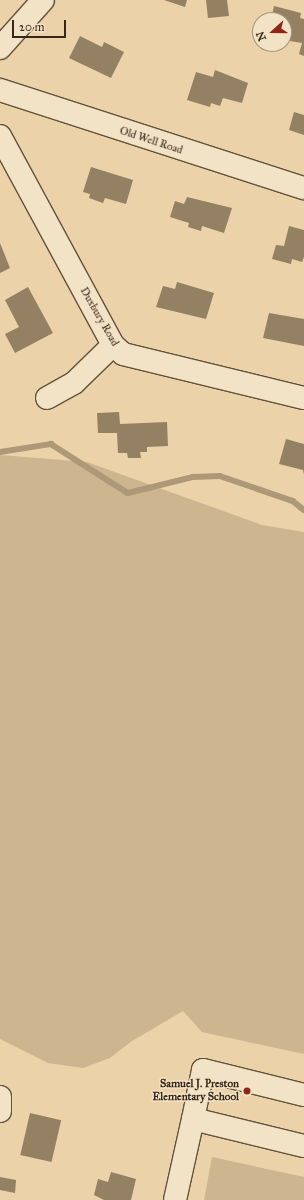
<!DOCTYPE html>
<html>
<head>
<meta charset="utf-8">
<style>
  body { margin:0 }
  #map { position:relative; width:304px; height:1200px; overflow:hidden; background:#ebd2a8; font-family:"IM FELL Great Primer",serif }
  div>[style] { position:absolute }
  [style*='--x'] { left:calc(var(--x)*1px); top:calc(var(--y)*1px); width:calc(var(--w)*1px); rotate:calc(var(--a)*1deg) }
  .green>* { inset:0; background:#ccb58f }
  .stream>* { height:5.5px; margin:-2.75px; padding:0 2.75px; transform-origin:2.75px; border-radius:2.75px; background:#ad9877 }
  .building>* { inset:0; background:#948062; transform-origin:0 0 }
  .roads { filter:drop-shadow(1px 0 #63523b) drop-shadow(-1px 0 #63523b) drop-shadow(0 1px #63523b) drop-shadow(0 -1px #63523b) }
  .minor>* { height:22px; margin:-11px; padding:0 11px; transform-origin:11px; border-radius:11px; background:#f2e2c6 }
  .dots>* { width:11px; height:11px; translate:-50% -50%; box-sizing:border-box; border:2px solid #f2e2c6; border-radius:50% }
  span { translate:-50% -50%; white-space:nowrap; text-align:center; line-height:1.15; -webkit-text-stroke:3px #f2e2c6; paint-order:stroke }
  .street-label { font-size:11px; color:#362717 }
  .poi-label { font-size:11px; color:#362717; font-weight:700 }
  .right { translate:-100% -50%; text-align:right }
  .north { position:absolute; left:252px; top:12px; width:40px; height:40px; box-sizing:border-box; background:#f2e2c6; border:1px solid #a79780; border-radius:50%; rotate:249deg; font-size:11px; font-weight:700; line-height:16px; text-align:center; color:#362717 }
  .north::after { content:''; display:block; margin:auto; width:14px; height:18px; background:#8f2418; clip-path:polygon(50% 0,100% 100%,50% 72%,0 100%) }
  .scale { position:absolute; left:12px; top:20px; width:54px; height:18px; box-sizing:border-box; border:2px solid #362717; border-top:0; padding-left:5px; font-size:12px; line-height:14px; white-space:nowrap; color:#362717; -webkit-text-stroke:3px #f2e2c6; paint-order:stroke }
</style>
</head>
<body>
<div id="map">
  <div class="green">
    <div style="clip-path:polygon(0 455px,87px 462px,262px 525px,304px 532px,304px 1054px,202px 1032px,183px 1011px,132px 1041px,110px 1058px,83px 1068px,48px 1063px,0 1039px)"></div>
    <div style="clip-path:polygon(212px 1157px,304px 1177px,304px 1200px,204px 1200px)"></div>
  </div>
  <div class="stream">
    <div style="--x:0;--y:452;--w:52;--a:-8.9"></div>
    <div style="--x:51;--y:444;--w:91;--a:32.5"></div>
    <div style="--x:128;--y:493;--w:67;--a:-13.8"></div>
    <div style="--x:193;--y:477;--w:27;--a:-2"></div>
    <div style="--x:220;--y:476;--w:77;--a:18.9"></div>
    <div style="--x:293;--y:501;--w:14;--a:39"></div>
  </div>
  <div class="building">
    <div style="clip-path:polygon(164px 0,187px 0,185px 7px)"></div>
    <div style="clip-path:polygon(206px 0,227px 0,229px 16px,208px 18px)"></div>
    <div style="clip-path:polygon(274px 6px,301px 13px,300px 18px,304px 19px,304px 56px,299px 54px,302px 43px,284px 40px,284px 20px,271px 20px)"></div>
    <div style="clip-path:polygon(80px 36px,102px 47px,104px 42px,124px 52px,111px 78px,69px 58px)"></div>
    <div style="clip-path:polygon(215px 70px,248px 83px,242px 103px,223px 98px,220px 106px,211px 103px,210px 107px,187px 100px,196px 72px,213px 77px)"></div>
    <div style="clip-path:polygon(294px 112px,304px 115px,304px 135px,289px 130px)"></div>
    <div style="clip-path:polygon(91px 167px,133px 180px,126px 204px,105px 198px,103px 203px,89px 198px,90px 194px,83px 192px)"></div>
    <div style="clip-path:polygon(187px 197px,232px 208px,224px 233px,202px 226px,201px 231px,188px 227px,189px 223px,170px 217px,175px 201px,184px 204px)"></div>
    <div style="clip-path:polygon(289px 226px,304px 230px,304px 257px,302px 262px,292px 259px,291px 264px,272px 259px,276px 245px,284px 246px)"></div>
    <div style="clip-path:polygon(0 243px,10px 268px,0 273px)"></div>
    <div style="clip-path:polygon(177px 282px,214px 293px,206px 319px,156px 307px,163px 286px,175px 289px)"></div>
    <div style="clip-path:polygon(28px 287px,53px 333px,15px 353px,5px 334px,19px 327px,5px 300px)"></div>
    <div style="clip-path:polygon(269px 313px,304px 319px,304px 346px,263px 338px)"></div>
    <div style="clip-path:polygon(119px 412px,120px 424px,167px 422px,168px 446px,147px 447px,147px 452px,140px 452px,141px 458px,128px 458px,127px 453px,118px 453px,117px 433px,98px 433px,97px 413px)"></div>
    <div style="clip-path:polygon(286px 439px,304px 444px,304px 475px,303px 470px,279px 464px)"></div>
    <div style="left:30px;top:1113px;width:32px;height:43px;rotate:13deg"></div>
    <div style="clip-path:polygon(111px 1172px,136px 1179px,131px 1200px,104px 1200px,94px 1195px,98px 1179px,108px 1182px)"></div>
    <div style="clip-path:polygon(0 1177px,16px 1180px,15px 1193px,0 1190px)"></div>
  </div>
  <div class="roads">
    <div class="minor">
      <div style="--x:0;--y:48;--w:64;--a:-48.1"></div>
      <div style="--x:0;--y:90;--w:319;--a:17.9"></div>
      <div style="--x:0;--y:136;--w:238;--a:61.6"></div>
      <div style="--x:113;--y:345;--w:13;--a:42"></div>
      <div style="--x:123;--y:354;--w:186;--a:13.7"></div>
      <div style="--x:47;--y:398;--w:31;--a:-29"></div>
      <div style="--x:74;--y:383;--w:54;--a:-44.3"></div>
      <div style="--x:304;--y:1095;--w:104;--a:-166.1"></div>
      <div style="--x:203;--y:1070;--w:50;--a:101.5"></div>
      <div style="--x:193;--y:1119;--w:114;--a:13.7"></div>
      <div style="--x:0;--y:1097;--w:14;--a:90"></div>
      <div style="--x:175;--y:1200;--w:83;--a:-77.5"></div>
    </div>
  </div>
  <div class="dots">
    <div style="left:247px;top:1091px;background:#8f2418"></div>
  </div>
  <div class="street-label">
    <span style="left:151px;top:141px;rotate:18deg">Old Well Road</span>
    <span style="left:99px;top:317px;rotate:60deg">Duxbury Road</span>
  </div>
  <div class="poi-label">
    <span class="right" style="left:239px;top:1091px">Samuel J. Preston<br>Elementary School</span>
  </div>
  <div class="north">N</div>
  <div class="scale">20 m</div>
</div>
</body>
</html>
